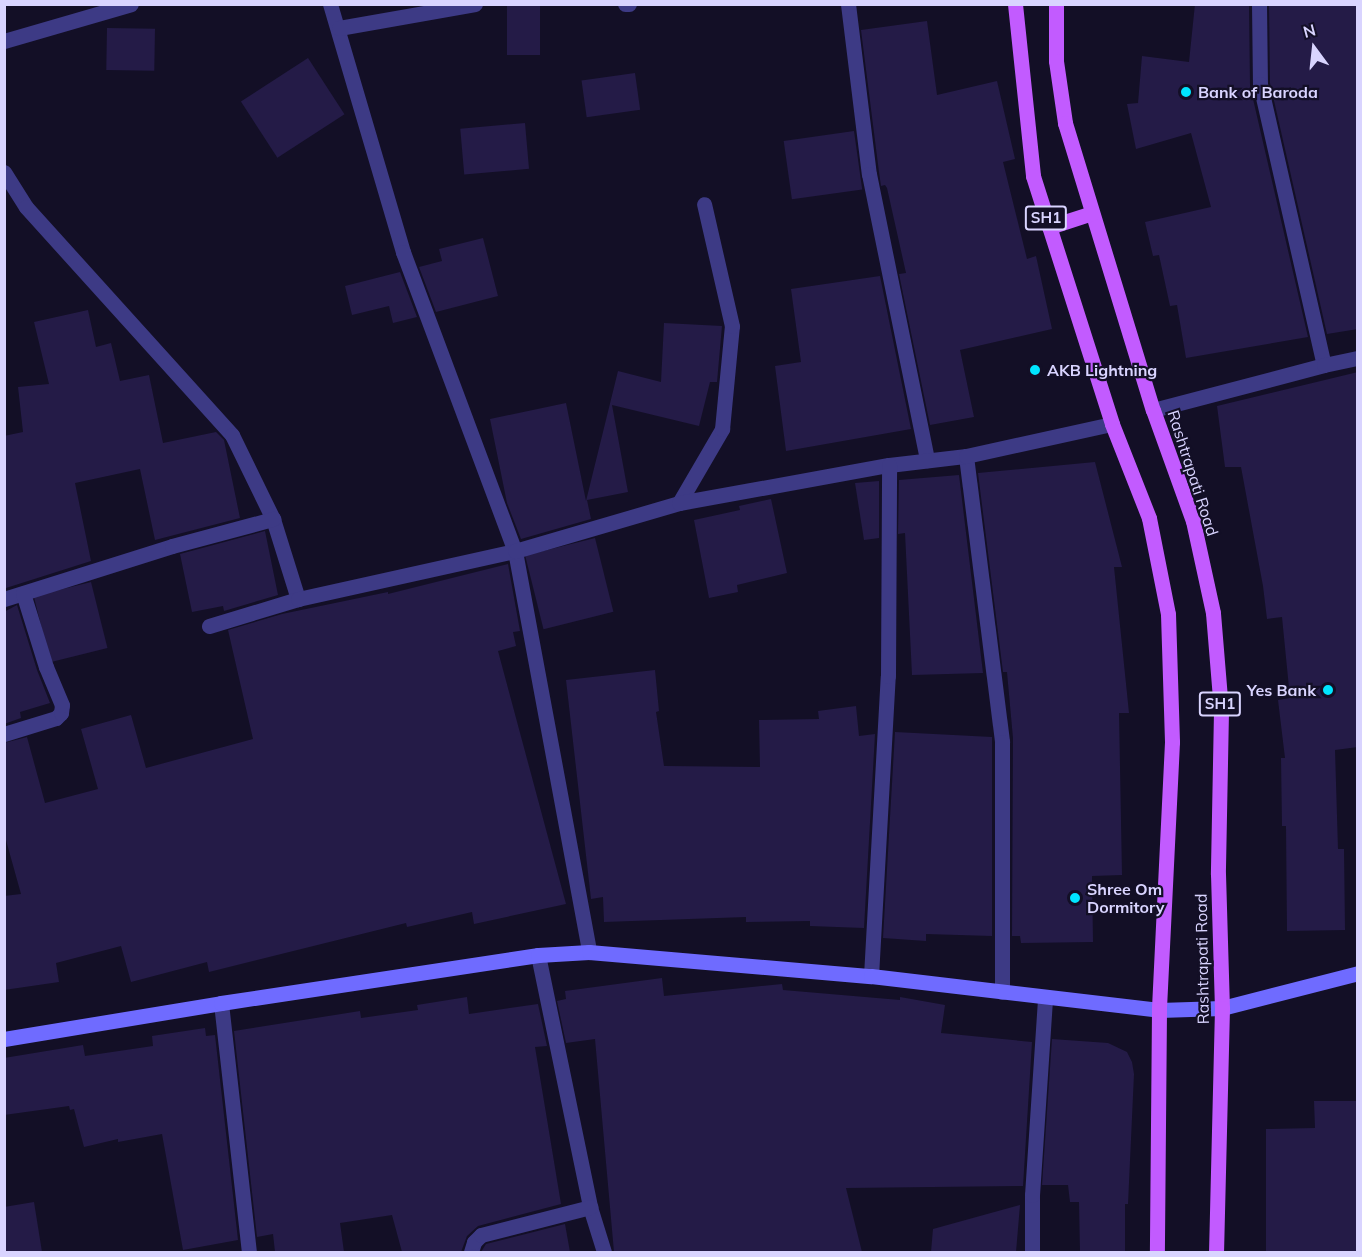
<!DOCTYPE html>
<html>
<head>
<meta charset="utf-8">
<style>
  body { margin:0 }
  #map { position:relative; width:1362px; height:1257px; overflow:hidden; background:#130f26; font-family:Mulish,sans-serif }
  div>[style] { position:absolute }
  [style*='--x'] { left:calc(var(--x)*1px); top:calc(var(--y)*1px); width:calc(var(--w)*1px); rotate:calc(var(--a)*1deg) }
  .building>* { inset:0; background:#241b47; transform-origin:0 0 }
  .street>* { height:15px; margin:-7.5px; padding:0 7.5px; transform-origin:7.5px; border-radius:7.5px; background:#3d3a85 }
  .secondary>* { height:15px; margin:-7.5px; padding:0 7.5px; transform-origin:7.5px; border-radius:7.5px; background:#6f6bff }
  .primary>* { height:15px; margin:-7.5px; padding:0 7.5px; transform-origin:7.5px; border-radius:7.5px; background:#c25bff }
  .dots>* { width:16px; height:16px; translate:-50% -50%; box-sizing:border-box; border:3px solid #130f26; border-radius:50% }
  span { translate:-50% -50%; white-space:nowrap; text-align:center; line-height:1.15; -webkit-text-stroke:4.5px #130f26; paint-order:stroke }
  .shield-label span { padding:2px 4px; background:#130f26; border:2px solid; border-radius:4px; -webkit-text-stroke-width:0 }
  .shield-label { font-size:15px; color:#d9d4ff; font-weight:700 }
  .poi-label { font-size:16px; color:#d9d4ff; font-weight:700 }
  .left { translate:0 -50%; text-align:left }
  .right { translate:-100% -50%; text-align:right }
  .street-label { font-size:16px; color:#d9d4ff }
  .frame { position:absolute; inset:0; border:6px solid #d9d4ff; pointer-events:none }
  .north { position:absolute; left:1284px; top:18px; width:60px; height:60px; -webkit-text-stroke:4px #130f26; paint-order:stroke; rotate:345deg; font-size:16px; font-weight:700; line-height:24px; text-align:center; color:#d9d4ff }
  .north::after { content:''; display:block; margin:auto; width:21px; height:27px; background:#d9d4ff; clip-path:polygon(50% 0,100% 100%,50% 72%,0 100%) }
</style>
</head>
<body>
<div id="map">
  <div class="building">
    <div style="left:507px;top:4px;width:33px;height:51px"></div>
    <div style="clip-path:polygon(1195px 4px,1249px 6px,1250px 86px,1308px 337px,1186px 358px,1177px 305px,1170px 306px,1159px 255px,1153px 256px,1145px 222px,1211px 207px,1191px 133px,1136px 149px,1127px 104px,1138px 103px,1142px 56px,1189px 62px)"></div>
    <div style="clip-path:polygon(1358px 4px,1358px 329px,1327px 334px,1270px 83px,1269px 5px)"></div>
    <div style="clip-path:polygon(927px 21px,937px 95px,997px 81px,1015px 159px,1003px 162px,1027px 259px,1036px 256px,1052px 329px,960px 350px,974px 417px,930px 425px,899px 274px,906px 273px,887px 188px,885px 185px,881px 186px,879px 172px,861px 30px)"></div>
    <div style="left:107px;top:28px;width:48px;height:42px;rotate:1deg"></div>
    <div style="left:308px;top:58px;width:67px;height:80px;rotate:57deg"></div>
    <div style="left:635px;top:73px;width:37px;height:54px;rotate:82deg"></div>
    <div style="left:525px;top:123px;width:46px;height:65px;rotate:85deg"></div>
    <div style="left:854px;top:131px;width:59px;height:71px;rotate:82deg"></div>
    <div style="clip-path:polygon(483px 238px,498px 296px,436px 312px,419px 267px,442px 261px,439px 249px)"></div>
    <div style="clip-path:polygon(400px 272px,417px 317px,393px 323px,389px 306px,352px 315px,345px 286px)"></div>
    <div style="clip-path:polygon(880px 276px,911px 429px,786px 451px,775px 366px,801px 362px,791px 289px)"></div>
    <div style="clip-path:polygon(88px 310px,96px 347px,111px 343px,120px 381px,149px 375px,163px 443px,216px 432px,224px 440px,240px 518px,155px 540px,140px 469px,75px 483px,91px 561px,6px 588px,4px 436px,23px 432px,18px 387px,49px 384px,34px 322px)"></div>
    <div style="clip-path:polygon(664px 323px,722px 326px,717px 382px,710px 382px,699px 426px,612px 405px,628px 492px,587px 500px,591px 519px,521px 539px,507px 503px,490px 419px,566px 403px,586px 501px,618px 371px,661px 382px)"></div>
    <div style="clip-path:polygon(1358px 372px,1358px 747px,1335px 750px,1338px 849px,1344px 849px,1345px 930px,1287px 931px,1286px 826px,1282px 826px,1281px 758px,1285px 758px,1278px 700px,1290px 698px,1282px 617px,1267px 619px,1263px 586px,1241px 467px,1225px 467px,1217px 406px)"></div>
    <div style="clip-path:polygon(1095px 462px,1122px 567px,1114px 567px,1129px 713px,1119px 713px,1122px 875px,1092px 876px,1093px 942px,1021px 943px,1020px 936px,1012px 936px,1013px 738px,1007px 672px,1003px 672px,978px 473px)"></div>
    <div style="clip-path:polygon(959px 475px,983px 673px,912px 675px,905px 533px,898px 534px,899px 480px)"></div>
    <div style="clip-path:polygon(879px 481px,879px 538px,864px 540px,855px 483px)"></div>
    <div style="clip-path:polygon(771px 499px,787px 573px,737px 585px,738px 592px,709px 598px,694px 520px,740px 510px,739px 506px)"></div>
    <div style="clip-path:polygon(265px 531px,278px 595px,224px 611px,223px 606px,192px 612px,180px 554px)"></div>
    <div style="left:595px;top:538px;width:76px;height:72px;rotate:76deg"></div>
    <div style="clip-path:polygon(508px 564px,520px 631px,513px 632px,516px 646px,498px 651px,566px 904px,474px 924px,472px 912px,407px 927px,406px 923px,209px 972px,207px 962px,131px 982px,121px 946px,56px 963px,59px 982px,4px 990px,4px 896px,21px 894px,4px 833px,4px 743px,27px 737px,45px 803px,98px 789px,81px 729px,131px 715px,146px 768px,253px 739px,228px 630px,282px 614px,388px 592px,388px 594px)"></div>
    <div style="left:91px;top:582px;width:68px;height:59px;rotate:76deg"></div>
    <div style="clip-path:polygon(17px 605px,37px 670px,50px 703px,20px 712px,21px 718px,4px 724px,4px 612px)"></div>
    <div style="clip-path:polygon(655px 670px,659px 711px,656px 712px,664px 766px,760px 767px,759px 720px,819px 719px,818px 711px,856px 706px,859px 736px,875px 734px,864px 928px,810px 926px,810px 921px,746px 922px,746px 917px,604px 922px,603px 897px,591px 899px,566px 680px)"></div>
    <div style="clip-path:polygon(895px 732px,992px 737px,992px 936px,926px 934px,926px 941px,883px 938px)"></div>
    <div style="clip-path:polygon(662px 978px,664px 996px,782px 984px,783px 990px,900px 1000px,900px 997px,945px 1005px,941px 1033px,1032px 1042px,1023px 1186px,846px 1188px,862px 1252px,614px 1252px,595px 1039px,566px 1043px,557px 1001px,566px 999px,565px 991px)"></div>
    <div style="clip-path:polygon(467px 997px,469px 1014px,538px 1004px,547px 1046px,535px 1047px,561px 1204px,478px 1226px,467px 1236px,461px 1252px,402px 1252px,392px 1215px,340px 1223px,344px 1252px,275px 1252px,273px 1234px,257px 1237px,234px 1031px,360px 1011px,361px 1018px,418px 1010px,417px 1005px)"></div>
    <div style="clip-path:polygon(205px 1028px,206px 1036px,215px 1035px,238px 1240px,183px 1250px,162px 1134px,118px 1142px,118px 1139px,84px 1147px,74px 1109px,70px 1110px,69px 1106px,4px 1115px,4px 1058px,83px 1045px,85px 1056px,153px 1046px,152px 1036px)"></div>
    <div style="clip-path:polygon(1052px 1039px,1108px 1043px,1127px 1052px,1132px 1062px,1134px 1074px,1128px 1204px,1125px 1204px,1125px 1252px,1080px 1252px,1079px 1202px,1070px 1202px,1068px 1185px,1042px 1185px)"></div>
    <div style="clip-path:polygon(1314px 1101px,1358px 1101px,1358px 1252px,1266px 1252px,1266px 1129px,1315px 1128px)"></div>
    <div style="clip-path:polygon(34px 1202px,42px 1252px,4px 1252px,4px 1207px)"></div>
    <div style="clip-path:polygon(1020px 1205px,1016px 1252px,931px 1252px,933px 1229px)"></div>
    <div style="clip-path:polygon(565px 1224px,570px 1252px,481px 1252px,486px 1244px)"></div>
  </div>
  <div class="street">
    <div style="--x:330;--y:4;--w:259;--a:73.6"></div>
    <div style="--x:403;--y:252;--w:319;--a:69.5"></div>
    <div style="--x:515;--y:551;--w:408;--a:79.5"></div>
    <div style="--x:625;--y:4;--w:4;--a:0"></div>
    <div style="--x:848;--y:4;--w:171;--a:83"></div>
    <div style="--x:869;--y:174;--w:292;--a:78.5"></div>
    <div style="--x:1259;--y:4;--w:80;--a:89.3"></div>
    <div style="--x:1260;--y:84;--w:288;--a:77.2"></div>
    <div style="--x:339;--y:28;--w:138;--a:-10"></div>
    <div style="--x:4;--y:41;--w:132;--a:-16.2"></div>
    <div style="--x:4;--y:172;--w:41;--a:57.8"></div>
    <div style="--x:26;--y:207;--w:307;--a:47.9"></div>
    <div style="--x:232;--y:435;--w:93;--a:64"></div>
    <div style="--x:273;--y:519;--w:84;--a:72.6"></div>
    <div style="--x:1153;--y:410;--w:177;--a:-14.7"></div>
    <div style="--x:1324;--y:365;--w:35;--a:-12"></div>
    <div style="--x:966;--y:456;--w:288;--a:82.8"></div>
    <div style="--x:1002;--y:742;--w:250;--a:90"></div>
    <div style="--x:679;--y:503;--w:86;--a:-59.8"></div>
    <div style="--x:722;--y:429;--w:103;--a:-84.5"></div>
    <div style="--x:732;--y:326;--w:125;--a:-102.9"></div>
    <div style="--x:4;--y:599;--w:176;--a:-17.5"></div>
    <div style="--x:172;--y:546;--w:105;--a:-15"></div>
    <div style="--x:209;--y:626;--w:93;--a:-16.9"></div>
    <div style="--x:298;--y:599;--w:222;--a:-12.5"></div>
    <div style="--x:515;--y:551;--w:171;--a:-16.3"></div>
    <div style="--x:679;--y:503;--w:213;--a:-10.3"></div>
    <div style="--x:889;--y:465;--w:78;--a:-6.7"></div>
    <div style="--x:966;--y:456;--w:149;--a:-12.4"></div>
    <div style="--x:4;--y:734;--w:54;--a:-17.1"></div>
    <div style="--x:56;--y:718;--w:7;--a:-45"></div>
    <div style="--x:61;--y:713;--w:8;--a:-83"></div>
    <div style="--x:62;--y:705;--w:41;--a:-112.8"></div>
    <div style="--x:46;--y:667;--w:77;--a:-107.3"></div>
    <div style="--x:538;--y:955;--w:257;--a:78.3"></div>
    <div style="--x:590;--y:1207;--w:47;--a:72.7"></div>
    <div style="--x:871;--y:976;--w:300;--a:-86.8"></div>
    <div style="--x:888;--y:676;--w:211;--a:-89.7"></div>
    <div style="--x:221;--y:1003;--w:251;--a:83.6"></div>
    <div style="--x:471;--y:1252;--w:10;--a:-73"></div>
    <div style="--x:474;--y:1242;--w:10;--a:-45"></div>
    <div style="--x:481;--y:1235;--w:113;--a:-14.4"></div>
    <div style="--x:1032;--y:1252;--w:57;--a:-90"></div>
    <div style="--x:1032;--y:1195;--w:197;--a:-86.2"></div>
  </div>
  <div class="secondary">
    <div style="--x:4;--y:1039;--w:220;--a:-9.4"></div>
    <div style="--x:221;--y:1003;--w:321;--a:-8.6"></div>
    <div style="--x:538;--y:955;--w:51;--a:-3.4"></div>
    <div style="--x:589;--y:952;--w:283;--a:4.9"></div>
    <div style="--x:871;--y:976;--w:290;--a:6.7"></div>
    <div style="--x:1159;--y:1010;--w:63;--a:-1.8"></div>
    <div style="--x:1222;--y:1008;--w:140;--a:-14.4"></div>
  </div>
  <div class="primary">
    <div style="--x:1015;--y:4;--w:173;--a:84"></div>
    <div style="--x:1033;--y:176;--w:260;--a:72.3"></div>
    <div style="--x:1112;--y:424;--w:101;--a:68.5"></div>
    <div style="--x:1149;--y:518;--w:98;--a:78.8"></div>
    <div style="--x:1168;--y:614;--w:128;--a:88.2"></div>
    <div style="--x:1172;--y:742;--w:268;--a:92.8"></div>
    <div style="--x:1159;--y:1010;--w:242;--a:90.5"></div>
    <div style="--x:1056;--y:4;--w:57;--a:90"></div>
    <div style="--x:1056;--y:61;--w:63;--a:81.7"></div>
    <div style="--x:1065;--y:123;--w:300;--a:73"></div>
    <div style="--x:1153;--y:410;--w:118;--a:70.2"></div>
    <div style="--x:1193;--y:521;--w:94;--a:77.7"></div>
    <div style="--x:1213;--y:613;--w:98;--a:85.3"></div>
    <div style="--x:1221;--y:711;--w:163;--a:91.1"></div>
    <div style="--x:1218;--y:874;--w:134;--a:88.3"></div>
    <div style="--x:1222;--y:1008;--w:244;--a:91.4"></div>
    <div style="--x:1049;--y:227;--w:45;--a:-18"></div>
  </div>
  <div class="dots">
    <div style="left:1186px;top:92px;background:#00e5ff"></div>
    <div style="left:1035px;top:370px;background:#00e5ff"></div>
    <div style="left:1328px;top:690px;background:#00e5ff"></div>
    <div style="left:1075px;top:898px;background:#00e5ff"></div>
  </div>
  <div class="shield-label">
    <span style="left:1046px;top:218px">SH1</span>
    <span style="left:1220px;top:704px">SH1</span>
  </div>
  <div class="poi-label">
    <span class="left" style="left:1198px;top:92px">Bank of Baroda</span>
    <span class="left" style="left:1047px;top:370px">AKB Lightning</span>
    <span class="right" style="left:1316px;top:690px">Yes Bank</span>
    <span class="left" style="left:1087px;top:898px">Shree Om<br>Dormitory</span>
  </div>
  <div class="street-label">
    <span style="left:1193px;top:473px;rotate:72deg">Rashtrapati Road</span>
    <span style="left:1202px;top:959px;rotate:-91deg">Rashtrapati Road</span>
  </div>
  <div class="frame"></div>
  <div class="north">N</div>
</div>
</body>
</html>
